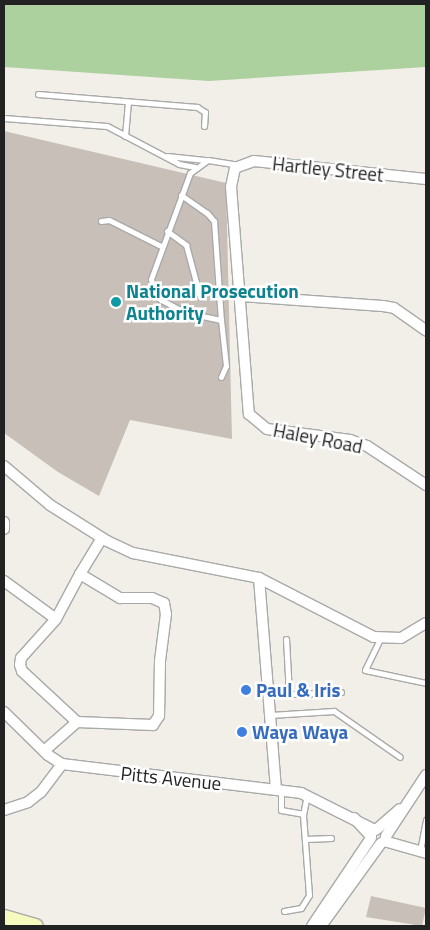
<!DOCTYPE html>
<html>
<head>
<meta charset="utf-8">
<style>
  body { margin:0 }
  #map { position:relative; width:430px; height:930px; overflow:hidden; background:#f2efe9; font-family:"Titillium Web",sans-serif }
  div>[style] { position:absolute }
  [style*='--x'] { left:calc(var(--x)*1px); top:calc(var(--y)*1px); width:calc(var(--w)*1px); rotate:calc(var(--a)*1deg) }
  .forest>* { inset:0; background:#add19e }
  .building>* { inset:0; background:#c7bfb8 }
  .roads { filter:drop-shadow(1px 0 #a9a9a9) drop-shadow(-1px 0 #a9a9a9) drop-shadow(0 1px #a9a9a9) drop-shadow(0 -1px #a9a9a9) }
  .service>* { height:5px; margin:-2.5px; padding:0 2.5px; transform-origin:2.5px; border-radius:2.5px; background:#fff }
  .minor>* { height:10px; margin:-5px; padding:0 5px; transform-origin:5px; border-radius:5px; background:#fff }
  .secondary>* { height:14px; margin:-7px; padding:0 7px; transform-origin:7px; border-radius:7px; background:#f7fabf }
  .dots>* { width:14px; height:14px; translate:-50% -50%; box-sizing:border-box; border:2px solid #fff; border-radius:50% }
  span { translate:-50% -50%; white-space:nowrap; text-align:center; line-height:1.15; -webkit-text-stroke:5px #fff; paint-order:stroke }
  .street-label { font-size:19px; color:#222 }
  .culture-label { font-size:19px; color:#0d838f; font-weight:700 }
  .left { translate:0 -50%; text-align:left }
  .shop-label { font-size:19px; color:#366cbe; font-weight:700 }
  .frame { position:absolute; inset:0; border:5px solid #222; pointer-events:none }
</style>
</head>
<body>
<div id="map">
  <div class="forest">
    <div style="clip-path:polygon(4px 4px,426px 4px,426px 67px,209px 81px,4px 67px)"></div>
  </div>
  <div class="building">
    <div style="clip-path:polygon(4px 131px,226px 183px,232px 439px,130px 420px,99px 496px,58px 472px,4px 433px)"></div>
    <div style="clip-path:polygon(371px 896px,426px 908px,422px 926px,366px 917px)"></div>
  </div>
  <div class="roads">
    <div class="service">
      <div style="--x:38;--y:94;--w:160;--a:4.7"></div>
      <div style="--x:197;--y:107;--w:9;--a:32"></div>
      <div style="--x:205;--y:112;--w:14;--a:94"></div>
      <div style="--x:4;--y:118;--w:103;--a:4.4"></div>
      <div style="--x:107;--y:126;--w:81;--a:27.8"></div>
      <div style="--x:179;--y:164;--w:16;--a:11"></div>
      <div style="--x:125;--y:136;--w:33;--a:-85"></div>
      <div style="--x:167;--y:156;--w:38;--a:6"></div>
      <div style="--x:181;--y:195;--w:32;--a:35"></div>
      <div style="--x:207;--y:213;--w:11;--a:49"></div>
      <div style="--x:214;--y:221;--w:99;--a:86"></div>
      <div style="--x:101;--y:221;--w:8;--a:-7"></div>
      <div style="--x:109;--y:220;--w:58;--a:26.6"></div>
      <div style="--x:167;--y:231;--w:24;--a:36"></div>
      <div style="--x:186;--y:245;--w:54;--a:74.9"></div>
      <div style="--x:221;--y:377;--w:12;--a:-66"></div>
      <div style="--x:226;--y:366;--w:46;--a:-96.2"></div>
      <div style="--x:221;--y:320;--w:38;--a:-168"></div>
      <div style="--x:184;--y:312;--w:26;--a:-152"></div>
      <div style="--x:161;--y:300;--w:9;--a:-139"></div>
      <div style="--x:154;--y:294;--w:15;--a:-101"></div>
      <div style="--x:151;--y:279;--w:113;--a:-69.8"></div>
      <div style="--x:190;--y:173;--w:22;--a:-36"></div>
      <div style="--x:208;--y:160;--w:30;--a:9"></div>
      <div style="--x:286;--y:639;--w:55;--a:86.9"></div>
      <div style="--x:380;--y:639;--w:34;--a:116"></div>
      <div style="--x:365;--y:670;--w:62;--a:12"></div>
      <div style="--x:269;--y:695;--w:72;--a:-2.4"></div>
      <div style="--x:270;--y:715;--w:64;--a:-3.6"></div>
      <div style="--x:334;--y:711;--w:80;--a:34.9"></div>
      <div style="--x:281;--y:790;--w:20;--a:90"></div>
      <div style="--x:281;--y:810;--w:22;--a:10"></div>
      <div style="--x:305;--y:839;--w:26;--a:-2"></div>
      <div style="--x:420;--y:851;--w:32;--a:-79"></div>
      <div style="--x:284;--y:911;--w:17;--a:-10"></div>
      <div style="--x:301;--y:908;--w:15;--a:-58"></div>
      <div style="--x:309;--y:895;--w:80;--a:-94.3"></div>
      <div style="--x:303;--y:815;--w:20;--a:-79"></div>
    </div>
    <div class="minor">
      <div style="--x:426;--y:179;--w:173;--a:-174"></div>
      <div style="--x:254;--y:161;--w:20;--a:160"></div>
      <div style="--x:235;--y:168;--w:19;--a:102"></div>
      <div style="--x:231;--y:187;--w:228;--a:85.5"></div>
      <div style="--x:249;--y:414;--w:23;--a:40"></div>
      <div style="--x:267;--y:429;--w:84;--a:7.5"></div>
      <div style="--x:350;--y:440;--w:18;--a:19"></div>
      <div style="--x:367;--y:446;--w:71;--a:33.5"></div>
      <div style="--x:241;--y:296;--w:142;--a:4"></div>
      <div style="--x:383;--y:306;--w:11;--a:10"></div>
      <div style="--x:394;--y:308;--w:39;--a:35"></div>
      <div style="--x:4;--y:466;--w:60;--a:40.3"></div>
      <div style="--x:50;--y:505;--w:67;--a:32.3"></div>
      <div style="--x:107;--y:541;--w:29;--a:25"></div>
      <div style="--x:133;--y:553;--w:128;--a:11.2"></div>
      <div style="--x:259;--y:578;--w:129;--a:27.2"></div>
      <div style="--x:374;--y:637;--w:27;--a:2"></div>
      <div style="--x:401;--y:638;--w:29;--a:-31"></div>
      <div style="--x:4;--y:522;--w:7;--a:90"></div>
      <div style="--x:80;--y:574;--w:47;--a:31"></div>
      <div style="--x:120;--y:598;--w:32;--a:0"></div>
      <div style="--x:152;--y:598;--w:13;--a:23"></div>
      <div style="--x:164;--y:603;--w:11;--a:80"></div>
      <div style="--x:166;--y:614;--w:47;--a:97.3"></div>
      <div style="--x:160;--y:661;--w:55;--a:91"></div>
      <div style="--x:159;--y:716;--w:11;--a:124"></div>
      <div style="--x:153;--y:725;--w:76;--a:-177.7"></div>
      <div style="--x:77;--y:722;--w:75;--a:-137.2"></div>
      <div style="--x:22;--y:671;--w:6;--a:-108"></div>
      <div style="--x:20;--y:665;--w:7;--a:-82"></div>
      <div style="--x:21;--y:658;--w:52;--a:-48.1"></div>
      <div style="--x:56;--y:619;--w:51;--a:-61.9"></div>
      <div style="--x:80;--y:574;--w:42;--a:-58.6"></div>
      <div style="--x:259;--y:578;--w:212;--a:85.4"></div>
      <div style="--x:4;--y:581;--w:64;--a:36.2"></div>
      <div style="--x:4;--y:712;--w:62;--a:44.3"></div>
      <div style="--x:48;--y:755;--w:17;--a:33"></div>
      <div style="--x:62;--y:764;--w:241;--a:6.9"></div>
      <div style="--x:301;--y:793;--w:83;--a:26.6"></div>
      <div style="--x:44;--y:751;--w:44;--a:-41.3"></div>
      <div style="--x:4;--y:810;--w:25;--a:-18"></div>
      <div style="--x:28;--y:802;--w:16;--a:-38"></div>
      <div style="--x:41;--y:792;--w:35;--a:-53"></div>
      <div style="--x:354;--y:818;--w:25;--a:47"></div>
      <div style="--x:377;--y:829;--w:30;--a:-41"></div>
      <div style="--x:386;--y:836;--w:73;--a:-56.7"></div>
      <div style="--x:384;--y:841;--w:44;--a:15.9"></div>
      <div style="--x:312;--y:926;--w:106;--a:-56.2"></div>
      <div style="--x:321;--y:926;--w:102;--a:-54.1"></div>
    </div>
    <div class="secondary">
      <div style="--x:4;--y:917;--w:33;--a:16"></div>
    </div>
  </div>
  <div class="dots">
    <div style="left:116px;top:302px;background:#0f9aa8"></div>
    <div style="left:246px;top:690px;background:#3f7fe0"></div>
    <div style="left:242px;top:732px;background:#3f7fe0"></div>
  </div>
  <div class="street-label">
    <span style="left:328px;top:169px;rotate:6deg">Hartley Street</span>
    <span style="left:318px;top:438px;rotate:11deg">Haley Road</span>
    <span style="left:171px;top:778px;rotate:6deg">Pitts Avenue</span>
  </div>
  <div class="culture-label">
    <span class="left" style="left:126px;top:302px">National Prosecution<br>Authority</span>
  </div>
  <div class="shop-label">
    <span class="left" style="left:256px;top:690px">Paul &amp; Iris</span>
    <span class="left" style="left:252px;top:732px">Waya Waya</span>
  </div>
  <div class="frame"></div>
</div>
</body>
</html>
